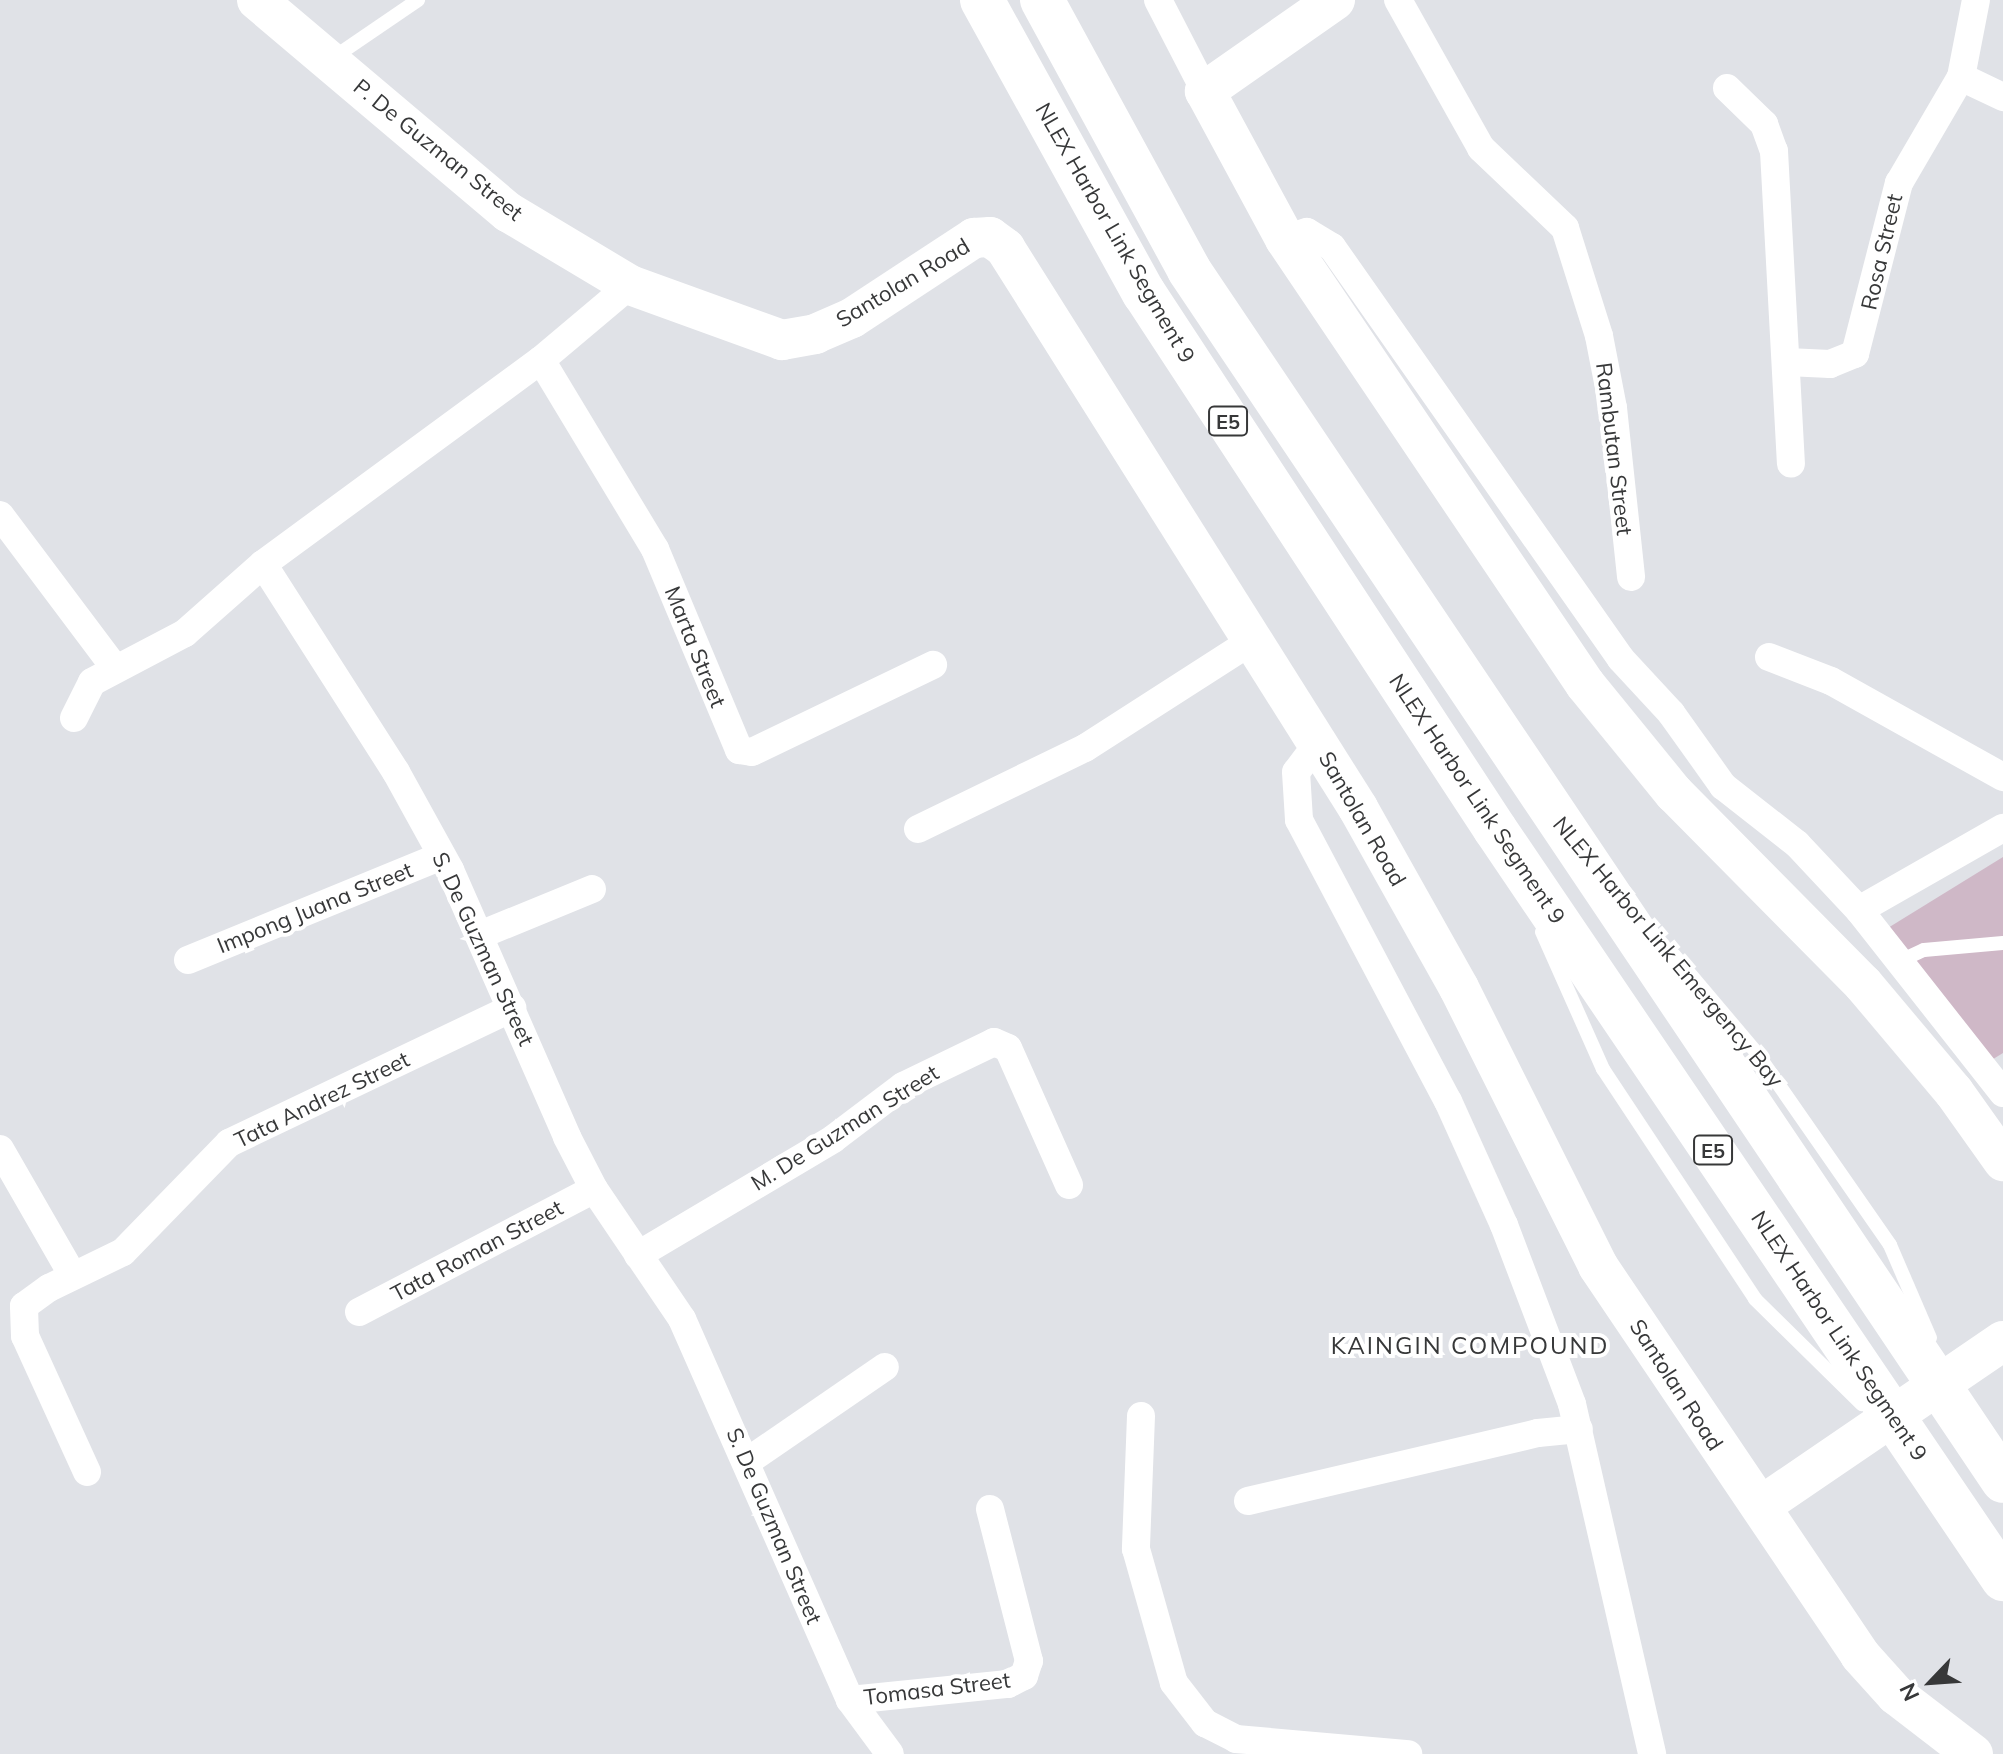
<!DOCTYPE html>
<html>
<head>
<meta charset="utf-8">
<style>
  body { margin:0 }
  #map { position:relative; width:2003px; height:1754px; overflow:hidden; background:#e0e2e7; font-family:Mulish,sans-serif }
  div>[style] { position:absolute }
  [style*='--x'] { left:calc(var(--x)*1px); top:calc(var(--y)*1px); width:calc(var(--w)*1px); rotate:calc(var(--a)*1deg) }
  .green>* { inset:0; background:#cfb8c7 }
  .lane>* { height:14px; margin:-7px; padding:0 7px; transform-origin:7px; border-radius:7px; background:#fff }
  .street>* { height:28px; margin:-14px; padding:0 14px; transform-origin:14px; border-radius:14px; background:#fff }
  .secondary>* { height:40px; margin:-20px; padding:0 20px; transform-origin:20px; border-radius:20px; background:#fff }
  .highway>* { height:44px; margin:-22px; padding:0 22px; transform-origin:22px; border-radius:22px; background:#fff }
  span { translate:-50% -50%; white-space:nowrap; text-align:center; line-height:1.15; -webkit-text-stroke:8px #fff; paint-order:stroke }
  .shield-label span { padding:2px 6px; background:#fff; border:2px solid; border-radius:6px; -webkit-text-stroke-width:0 }
  .shield-label { font-size:20px; color:#373839; font-weight:700 }
  .street-label { font-size:22px; color:#373839 }
  .neighbourhood-label { font-size:24px; color:#373839; letter-spacing:2px }
  .north { position:absolute; left:1891px; top:1642px; width:80px; height:80px; -webkit-text-stroke:6px #fff; paint-order:stroke; rotate:245deg; font-size:22px; font-weight:700; line-height:32px; text-align:center; color:#373839 }
  .north::after { content:''; display:block; margin:auto; width:28px; height:36px; background:#373839; clip-path:polygon(50% 0,100% 100%,50% 72%,0 100%) }
</style>
</head>
<body>
<div id="map">
  <div class="green">
    <div style="clip-path:polygon(2003px 857px,2003px 1053px,1985px 1064px,1883px 931px)"></div>
  </div>
  <div class="lane">
    <div style="--x:333;--y:58;--w:103;--a:-34.3"></div>
    <div style="--x:1542;--y:932;--w:150;--a:66"></div>
    <div style="--x:1603;--y:1069;--w:276;--a:56.5"></div>
    <div style="--x:1755;--y:1299;--w:150;--a:44.5"></div>
    <div style="--x:1674;--y:955;--w:127;--a:49.8"></div>
    <div style="--x:1756;--y:1052;--w:235;--a:55.2"></div>
    <div style="--x:1890;--y:1245;--w:101;--a:66.7"></div>
    <div style="--x:1900;--y:961;--w:26;--a:-25"></div>
    <div style="--x:1924;--y:950;--w:79;--a:-5.1"></div>
  </div>
  <div class="street">
    <div style="--x:1158;--y:0;--w:102;--a:62.7"></div>
    <div style="--x:1398;--y:0;--w:170;--a:60.7"></div>
    <div style="--x:1481;--y:148;--w:116;--a:43.6"></div>
    <div style="--x:1565;--y:228;--w:113;--a:72.5"></div>
    <div style="--x:1599;--y:336;--w:73;--a:79"></div>
    <div style="--x:1613;--y:408;--w:170;--a:83.9"></div>
    <div style="--x:1961;--y:77;--w:47;--a:25.5"></div>
    <div style="--x:1727;--y:88;--w:52;--a:44.2"></div>
    <div style="--x:1764;--y:124;--w:29;--a:70"></div>
    <div style="--x:1774;--y:151;--w:313;--a:86.9"></div>
    <div style="--x:1285;--y:239;--w:23;--a:-18"></div>
    <div style="--x:1307;--y:232;--w:29;--a:31"></div>
    <div style="--x:1332;--y:247;--w:503;--a:54.95"></div>
    <div style="--x:1621;--y:659;--w:74;--a:47.2"></div>
    <div style="--x:1671;--y:713;--w:90;--a:54.5"></div>
    <div style="--x:1723;--y:786;--w:94;--a:38.1"></div>
    <div style="--x:1797;--y:844;--w:91;--a:46.8"></div>
    <div style="--x:1859;--y:910;--w:233;--a:51.8"></div>
    <div style="--x:541;--y:360;--w:221;--a:58.9"></div>
    <div style="--x:655;--y:549;--w:218;--a:67.3"></div>
    <div style="--x:739;--y:750;--w:13;--a:9"></div>
    <div style="--x:752;--y:752;--w:201;--a:-25.7"></div>
    <div style="--x:1787;--y:362;--w:43;--a:2.7"></div>
    <div style="--x:1830;--y:364;--w:27;--a:-22"></div>
    <div style="--x:1855;--y:354;--w:177;--a:-75.6"></div>
    <div style="--x:1899;--y:183;--w:123;--a:-59.7"></div>
    <div style="--x:1961;--y:77;--w:78;--a:-79"></div>
    <div style="--x:0;--y:515;--w:190;--a:53.1"></div>
    <div style="--x:263;--y:564;--w:247;--a:57.4"></div>
    <div style="--x:396;--y:772;--w:112;--a:61.1"></div>
    <div style="--x:450;--y:870;--w:292;--a:66.3"></div>
    <div style="--x:567;--y:1137;--w:59;--a:62.6"></div>
    <div style="--x:594;--y:1189;--w:157;--a:55.9"></div>
    <div style="--x:682;--y:1319;--w:416;--a:66.2"></div>
    <div style="--x:850;--y:1700;--w:67;--a:53.5"></div>
    <div style="--x:1769;--y:657;--w:66;--a:21.2"></div>
    <div style="--x:1831;--y:681;--w:197;--a:29.2"></div>
    <div style="--x:74;--y:718;--w:40;--a:-63.4"></div>
    <div style="--x:92;--y:682;--w:105;--a:-27.8"></div>
    <div style="--x:185;--y:633;--w:104;--a:-41.5"></div>
    <div style="--x:263;--y:564;--w:345;--a:-36.3"></div>
    <div style="--x:541;--y:360;--w:116;--a:-40.1"></div>
    <div style="--x:1318;--y:743;--w:36;--a:127"></div>
    <div style="--x:1296;--y:772;--w:48;--a:86.4"></div>
    <div style="--x:1299;--y:820;--w:318;--a:62.1"></div>
    <div style="--x:1448;--y:1101;--w:136;--a:65.7"></div>
    <div style="--x:1504;--y:1225;--w:191;--a:69.2"></div>
    <div style="--x:1572;--y:1404;--w:359;--a:77.1"></div>
    <div style="--x:918;--y:829;--w:186;--a:-25.9"></div>
    <div style="--x:1085;--y:748;--w:202;--a:-32.7"></div>
    <div style="--x:1859;--y:910;--w:166;--a:-29.7"></div>
    <div style="--x:480;--y:935;--w:121;--a:-22.3"></div>
    <div style="--x:188;--y:960;--w:274;--a:-22.3"></div>
    <div style="--x:0;--y:1149;--w:146;--a:60.1"></div>
    <div style="--x:638;--y:1255;--w:227;--a:-30.7"></div>
    <div style="--x:833;--y:1139;--w:88;--a:-37.1"></div>
    <div style="--x:903;--y:1086;--w:101;--a:-25.8"></div>
    <div style="--x:994;--y:1042;--w:15;--a:23"></div>
    <div style="--x:1008;--y:1048;--w:150;--a:66"></div>
    <div style="--x:359;--y:1312;--w:265;--a:-27.6"></div>
    <div style="--x:1141;--y:1416;--w:133;--a:92.2"></div>
    <div style="--x:1136;--y:1549;--w:139;--a:74.2"></div>
    <div style="--x:1174;--y:1683;--w:51;--a:52.2"></div>
    <div style="--x:1205;--y:1723;--w:35;--a:27"></div>
    <div style="--x:1236;--y:1739;--w:173;--a:5"></div>
    <div style="--x:748;--y:1461;--w:166;--a:-34.5"></div>
    <div style="--x:87;--y:1472;--w:149;--a:-114.5"></div>
    <div style="--x:25;--y:1336;--w:30;--a:-92"></div>
    <div style="--x:24;--y:1306;--w:31;--a:-36"></div>
    <div style="--x:49;--y:1288;--w:82;--a:-25.9"></div>
    <div style="--x:123;--y:1252;--w:152;--a:-45.8"></div>
    <div style="--x:229;--y:1143;--w:314;--a:-25.5"></div>
    <div style="--x:1248;--y:1501;--w:298;--a:-13.2"></div>
    <div style="--x:1538;--y:1433;--w:41;--a:-5.6"></div>
    <div style="--x:850;--y:1700;--w:159;--a:-5.8"></div>
    <div style="--x:1008;--y:1684;--w:18;--a:-27"></div>
    <div style="--x:1024;--y:1676;--w:16;--a:-72"></div>
    <div style="--x:1029;--y:1661;--w:157;--a:-104.4"></div>
  </div>
  <div class="secondary">
    <div style="--x:257;--y:0;--w:329;--a:40.2"></div>
    <div style="--x:508;--y:212;--w:142;--a:30.9"></div>
    <div style="--x:630;--y:285;--w:162;--a:19.9"></div>
    <div style="--x:782;--y:340;--w:34;--a:-10"></div>
    <div style="--x:815;--y:334;--w:40;--a:-23.4"></div>
    <div style="--x:852;--y:318;--w:146;--a:-33.3"></div>
    <div style="--x:974;--y:238;--w:16;--a:-4"></div>
    <div style="--x:990;--y:237;--w:19;--a:36"></div>
    <div style="--x:1005;--y:248;--w:662;--a:57.77"></div>
    <div style="--x:1358;--y:808;--w:206;--a:60.7"></div>
    <div style="--x:1459;--y:988;--w:311;--a:63.4"></div>
    <div style="--x:1598;--y:1266;--w:469;--a:56"></div>
    <div style="--x:1860;--y:1655;--w:54;--a:48"></div>
    <div style="--x:1896;--y:1695;--w:97;--a:37.5"></div>
    <div style="--x:1335;--y:0;--w:159;--a:145"></div>
    <div style="--x:1205;--y:91;--w:168;--a:61.6"></div>
    <div style="--x:1285;--y:239;--w:537;--a:56.01"></div>
    <div style="--x:1585;--y:684;--w:141;--a:50.8"></div>
    <div style="--x:1674;--y:793;--w:269;--a:45.3"></div>
    <div style="--x:1863;--y:984;--w:141;--a:49.9"></div>
    <div style="--x:1954;--y:1092;--w:85;--a:54.6"></div>
    <div style="--x:1761;--y:1506;--w:293;--a:-34.3"></div>
  </div>
  <div class="highway">
    <div style="--x:982;--y:0;--w:335;--a:61.1"></div>
    <div style="--x:1144;--y:293;--w:641;--a:56.78"></div>
    <div style="--x:1495;--y:829;--w:906;--a:55.89"></div>
    <div style="--x:1042;--y:0;--w:307;--a:61.4"></div>
    <div style="--x:1189;--y:270;--w:1459;--a:56.09"></div>
  </div>
  <div class="shield-label">
    <span style="left:1228px;top:421px">E5</span>
    <span style="left:1713px;top:1150px">E5</span>
  </div>
  <div class="street-label">
    <span style="left:438px;top:150px;rotate:39deg">P. De Guzman Street</span>
    <span style="left:1115px;top:233px;rotate:60deg">NLEX Harbor Link Segment 9</span>
    <span style="left:1882px;top:252px;rotate:-77deg">Rosa Street</span>
    <span style="left:903px;top:283px;rotate:-31deg">Santolan Road</span>
    <span style="left:1614px;top:449px;rotate:83deg">Rambutan Street</span>
    <span style="left:695px;top:647px;rotate:68deg">Marta Street</span>
    <span style="left:1477px;top:799px;rotate:56deg">NLEX Harbor Link Segment 9</span>
    <span style="left:1362px;top:819px;rotate:60deg">Santolan Road</span>
    <span style="left:315px;top:908px;rotate:-22deg">Impong Juana Street</span>
    <span style="left:483px;top:949px;rotate:65deg">S. De Guzman Street</span>
    <span style="left:1668px;top:952px;rotate:50deg">NLEX Harbor Link Emergency Bay</span>
    <span style="left:322px;top:1100px;rotate:-26deg">Tata Andrez Street</span>
    <span style="left:845px;top:1128px;rotate:-32deg">M. De Guzman Street</span>
    <span style="left:477px;top:1251px;rotate:-28deg">Tata Roman Street</span>
    <span style="left:1839px;top:1336px;rotate:56deg">NLEX Harbor Link Segment 9</span>
    <span style="left:1676px;top:1385px;rotate:57deg">Santolan Road</span>
    <span style="left:774px;top:1526px;rotate:67deg">S. De Guzman Street</span>
    <span style="left:937px;top:1689px;rotate:-7deg">Tomasa Street</span>
  </div>
  <div class="neighbourhood-label">
    <span style="left:1470px;top:1346px">KAINGIN COMPOUND</span>
  </div>
  <div class="north">N</div>
</div>
</body>
</html>
